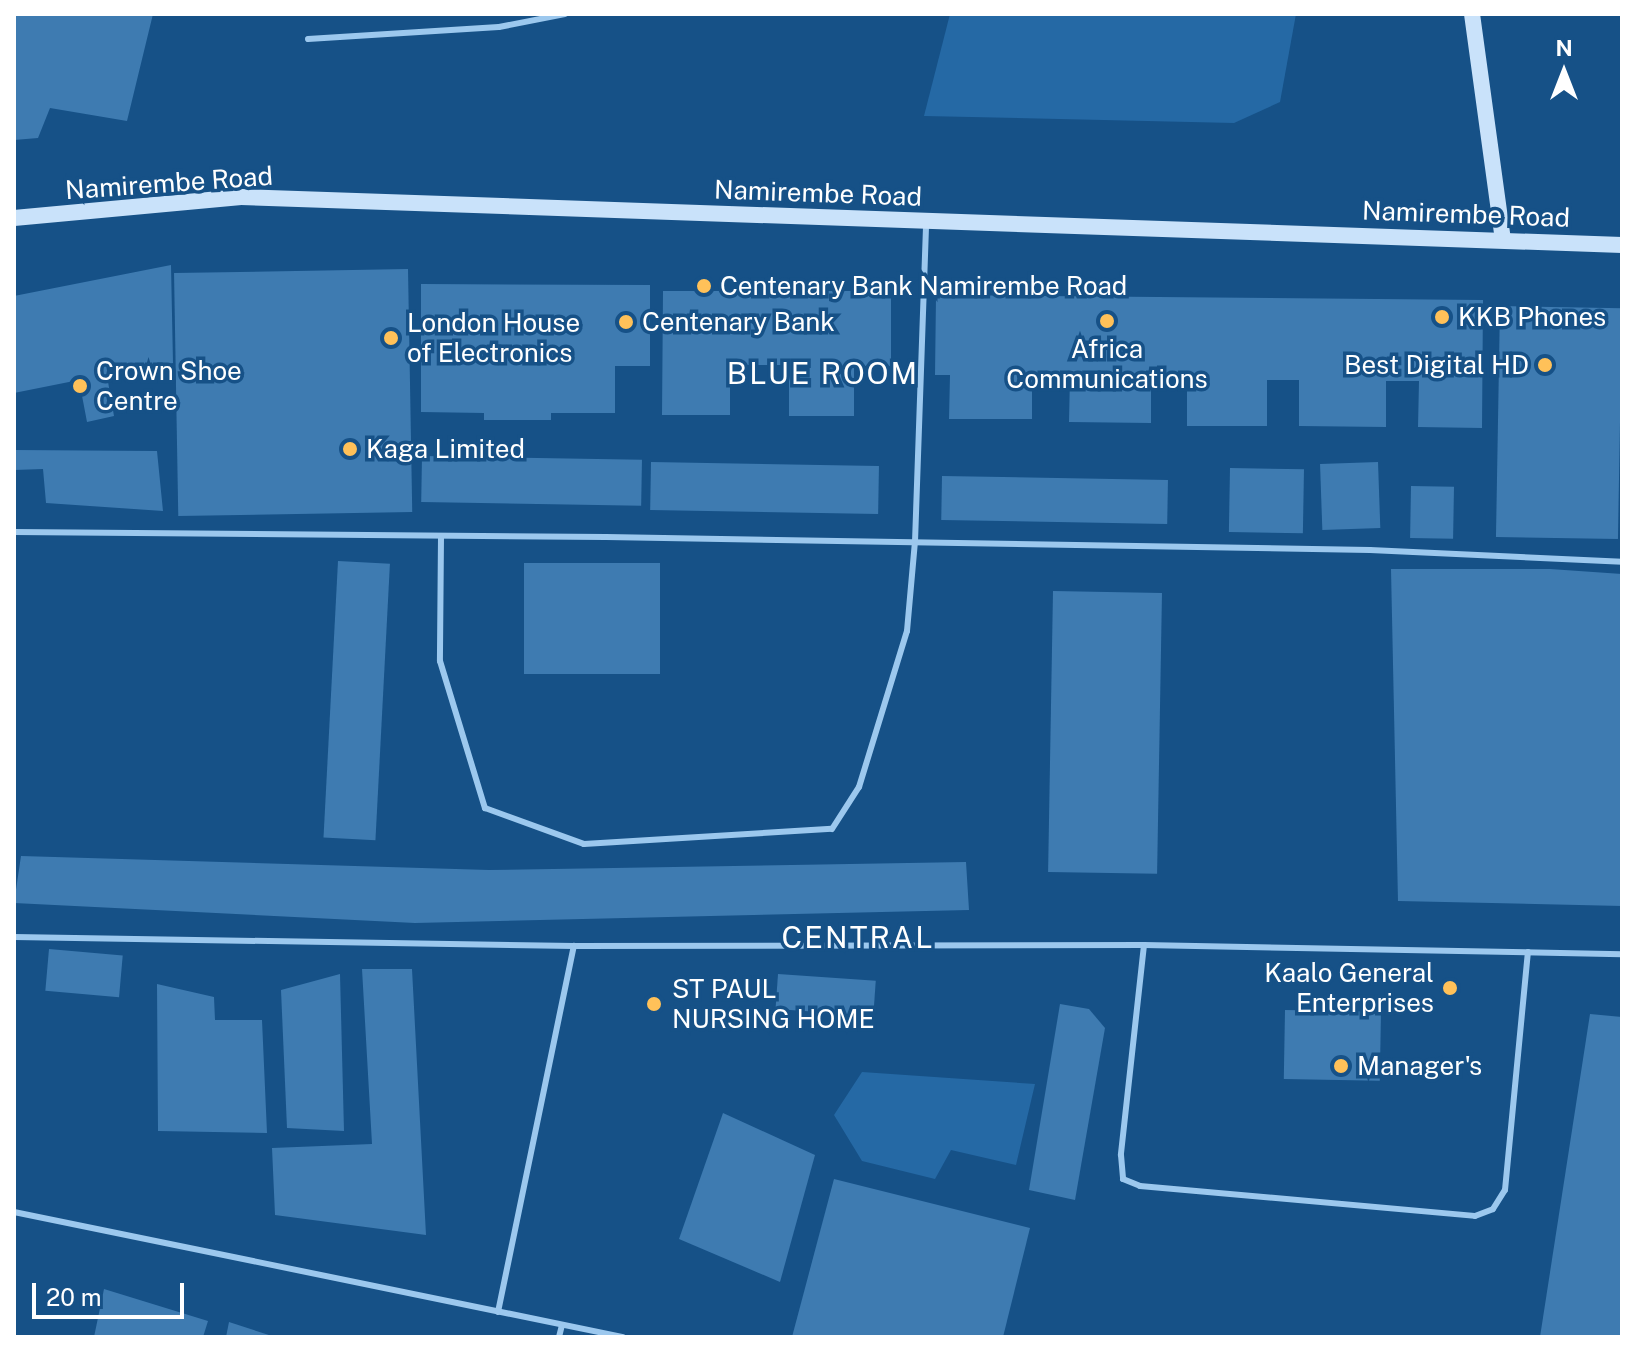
<!DOCTYPE html>
<html>
<head>
<meta charset="utf-8">
<style>
  body { margin:0 }
  #map { position:relative; width:1636px; height:1351px; overflow:hidden; background:#165187; font-family:"Public Sans",sans-serif }
  div>[style] { position:absolute }
  [style*='--x'] { left:calc(var(--x)*1px); top:calc(var(--y)*1px); width:calc(var(--w)*1px); rotate:calc(var(--a)*1deg) }
  .green>* { inset:0; background:#2569a5 }
  .building>* { inset:0; background:#3e7bb1; transform-origin:0 0 }
  .lane>* { height:6px; margin:-3px; padding:0 3px; transform-origin:3px; border-radius:3px; background:#9cc8ee }
  .secondary>* { height:16px; margin:-8px; padding:0 8px; transform-origin:8px; border-radius:8px; background:#c9e2fa }
  .dots>* { width:22px; height:22px; translate:-50% -50%; box-sizing:border-box; border:4px solid #165187; border-radius:50% }
  span { translate:-50% -50%; white-space:nowrap; text-align:center; line-height:1.15; -webkit-text-stroke:7px #165187; paint-order:stroke }
  .street-label { font-size:26px; color:#fff }
  .poi-label { font-size:26px; color:#fff }
  .left { translate:0 -50%; text-align:left }
  .right { translate:-100% -50%; text-align:right }
  .quarter-label { font-size:30px; color:#fff; letter-spacing:2px }
  .frame { position:absolute; inset:0; border:16px solid #fff; pointer-events:none }
  .north { position:absolute; left:1524px; top:32px; width:80px; height:80px; -webkit-text-stroke:6px #165187; paint-order:stroke; rotate:0deg; font-size:22px; font-weight:700; line-height:32px; text-align:center; color:#fff }
  .north::after { content:''; display:block; margin:auto; width:28px; height:36px; background:#fff; clip-path:polygon(50% 0,100% 100%,50% 72%,0 100%) }
  .scale { position:absolute; left:32px; top:1283px; width:152px; height:36px; box-sizing:border-box; border:4px solid #fff; border-top:0; padding-left:10px; font-size:24px; line-height:28px; white-space:nowrap; color:#fff; -webkit-text-stroke:6px #165187; paint-order:stroke }
</style>
</head>
<body>
<div id="map">
  <div class="green">
    <div style="clip-path:polygon(950px 14px,1296px 14px,1280px 102px,1234px 123px,924px 116px)"></div>
    <div style="clip-path:polygon(862px 1072px,1035px 1084px,1016px 1165px,951px 1150px,935px 1179px,862px 1161px,834px 1115px)"></div>
  </div>
  <div class="building">
    <div style="clip-path:polygon(14px 14px,153px 14px,127px 121px,50px 108px,38px 138px,14px 140px)"></div>
    <div style="clip-path:polygon(171px 265px,173px 363px,107px 376px,114px 416px,87px 422px,79px 380px,14px 393px,14px 296px)"></div>
    <div style="left:408px;top:269px;width:243px;height:234px;rotate:89deg"></div>
    <div style="clip-path:polygon(421px 284px,650px 285px,650px 366px,615px 366px,615px 413px,551px 413px,551px 420px,484px 420px,484px 413px,421px 412px)"></div>
    <div style="clip-path:polygon(663px 291px,891px 291px,891px 366px,854px 366px,854px 416px,789px 416px,789px 365px,730px 365px,730px 415px,662px 415px)"></div>
    <div style="clip-path:polygon(936px 295px,1483px 300px,1482px 428px,1418px 427px,1419px 381px,1386px 381px,1386px 427px,1299px 426px,1299px 380px,1267px 380px,1267px 426px,1187px 426px,1187px 378px,1151px 378px,1151px 423px,1069px 422px,1070px 376px,1032px 376px,1032px 419px,949px 419px,950px 375px,935px 375px)"></div>
    <div style="left:1500px;top:306px;width:122px;height:231px;rotate:1deg"></div>
    <div style="clip-path:polygon(14px 450px,157px 451px,163px 511px,46px 503px,43px 469px,14px 470px)"></div>
    <div style="left:422px;top:456px;width:220px;height:46px;rotate:1deg"></div>
    <div style="left:651px;top:462px;width:228px;height:48px;rotate:1deg"></div>
    <div style="left:1378px;top:462px;width:66px;height:58px;rotate:88deg"></div>
    <div style="left:1230px;top:468px;width:74px;height:64px;rotate:1deg"></div>
    <div style="left:942px;top:476px;width:226px;height:44px;rotate:1deg"></div>
    <div style="left:1411px;top:486px;width:43px;height:52px;rotate:1deg"></div>
    <div style="left:338px;top:561px;width:52px;height:277px;rotate:3deg"></div>
    <div style="left:524px;top:563px;width:136px;height:111px"></div>
    <div style="clip-path:polygon(1391px 569px,1550px 569px,1622px 574px,1622px 906px,1398px 901px)"></div>
    <div style="left:1053px;top:591px;width:109px;height:281px;rotate:1deg"></div>
    <div style="clip-path:polygon(21px 856px,489px 870px,966px 862px,969px 910px,415px 923px,14px 903px)"></div>
    <div style="left:49px;top:949px;width:74px;height:42px;rotate:5deg"></div>
    <div style="clip-path:polygon(362px 969px,412px 969px,426px 1235px,275px 1215px,272px 1148px,372px 1144px)"></div>
    <div style="clip-path:polygon(340px 974px,344px 1131px,287px 1128px,281px 990px)"></div>
    <div style="left:778px;top:974px;width:98px;height:35px;rotate:4deg"></div>
    <div style="clip-path:polygon(157px 984px,214px 997px,215px 1020px,262px 1020px,267px 1133px,158px 1131px)"></div>
    <div style="clip-path:polygon(1060px 1004px,1089px 1009px,1105px 1028px,1075px 1200px,1029px 1190px)"></div>
    <div style="left:1285px;top:1010px;width:96px;height:69px;rotate:1deg"></div>
    <div style="clip-path:polygon(1590px 1014px,1622px 1017px,1622px 1337px,1540px 1337px)"></div>
    <div style="clip-path:polygon(723px 1113px,815px 1155px,780px 1282px,679px 1239px)"></div>
    <div style="clip-path:polygon(834px 1179px,1030px 1228px,1003px 1337px,792px 1337px)"></div>
    <div style="clip-path:polygon(104px 1289px,208px 1321px,203px 1337px,94px 1337px)"></div>
    <div style="clip-path:polygon(229px 1322px,272px 1336px,272px 1337px,226px 1337px)"></div>
  </div>
  <div class="lane">
    <div style="--x:308;--y:39;--w:191;--a:-3.6"></div>
    <div style="--x:499;--y:27;--w:67;--a:-11.1"></div>
    <div style="--x:14;--y:532;--w:592;--a:0.48"></div>
    <div style="--x:606;--y:537;--w:764;--a:0.97"></div>
    <div style="--x:1370;--y:550;--w:252;--a:2.7"></div>
    <div style="--x:441;--y:537;--w:124;--a:90.5"></div>
    <div style="--x:440;--y:661;--w:154;--a:73"></div>
    <div style="--x:485;--y:808;--w:105;--a:20"></div>
    <div style="--x:584;--y:844;--w:248;--a:-3.5"></div>
    <div style="--x:832;--y:829;--w:50;--a:-57.3"></div>
    <div style="--x:859;--y:787;--w:163;--a:-72.9"></div>
    <div style="--x:907;--y:631;--w:89;--a:-84.9"></div>
    <div style="--x:915;--y:542;--w:318;--a:-88"></div>
    <div style="--x:14;--y:937;--w:560;--a:0.92"></div>
    <div style="--x:574;--y:946;--w:570;--a:-0.1"></div>
    <div style="--x:1144;--y:945;--w:478;--a:1.1"></div>
    <div style="--x:1144;--y:945;--w:211;--a:96.3"></div>
    <div style="--x:1121;--y:1155;--w:24;--a:85"></div>
    <div style="--x:1123;--y:1179;--w:18;--a:22"></div>
    <div style="--x:1140;--y:1186;--w:336;--a:5.1"></div>
    <div style="--x:1475;--y:1216;--w:19;--a:-21"></div>
    <div style="--x:1493;--y:1209;--w:22;--a:-58"></div>
    <div style="--x:1505;--y:1190;--w:239;--a:-84.5"></div>
    <div style="--x:14;--y:1212;--w:622;--a:11.6"></div>
    <div style="--x:498;--y:1312;--w:374;--a:-78.3"></div>
    <div style="--x:559;--y:1337;--w:12;--a:-76"></div>
  </div>
  <div class="secondary">
    <div style="--x:1472;--y:14;--w:227;--a:82.2"></div>
    <div style="--x:14;--y:218;--w:228;--a:-5.3"></div>
    <div style="--x:241;--y:197;--w:1382;--a:1.99"></div>
  </div>
  <div class="dots">
    <div style="left:704px;top:286px;background:#ffc159"></div>
    <div style="left:1442px;top:317px;background:#ffc159"></div>
    <div style="left:1107px;top:321px;background:#ffc159"></div>
    <div style="left:626px;top:322px;background:#ffc159"></div>
    <div style="left:391px;top:338px;background:#ffc159"></div>
    <div style="left:1545px;top:365px;background:#ffc159"></div>
    <div style="left:80px;top:386px;background:#ffc159"></div>
    <div style="left:350px;top:449px;background:#ffc159"></div>
    <div style="left:1450px;top:988px;background:#ffc159"></div>
    <div style="left:654px;top:1004px;background:#ffc159"></div>
    <div style="left:1341px;top:1066px;background:#ffc159"></div>
  </div>
  <div class="street-label">
    <span style="left:169px;top:183px;rotate:-4deg">Namirembe Road</span>
    <span style="left:818px;top:193px;rotate:2deg">Namirembe Road</span>
    <span style="left:1466px;top:214px;rotate:2deg">Namirembe Road</span>
  </div>
  <div class="poi-label">
    <span class="left" style="left:720px;top:286px">Centenary Bank Namirembe Road</span>
    <span class="left" style="left:1458px;top:317px">KKB Phones</span>
    <span class="left" style="left:642px;top:322px">Centenary Bank</span>
    <span class="left" style="left:407px;top:338px">London House<br>of Electronics</span>
    <span style="left:1107px;top:364px">Africa<br>Communications</span>
    <span class="right" style="left:1529px;top:365px">Best Digital HD</span>
    <span class="left" style="left:96px;top:386px">Crown Shoe<br>Centre</span>
    <span class="left" style="left:366px;top:449px">Kaga Limited</span>
    <span class="right" style="left:1434px;top:988px">Kaalo General<br>Enterprises</span>
    <span class="left" style="left:672px;top:1004px">ST PAUL<br>NURSING HOME</span>
    <span class="left" style="left:1357px;top:1066px">Manager's</span>
  </div>
  <div class="quarter-label">
    <span style="left:823px;top:373px">BLUE ROOM</span>
    <span style="left:858px;top:937px">CENTRAL</span>
  </div>
  <div class="frame"></div>
  <div class="north">N</div>
  <div class="scale">20 m</div>
</div>
</body>
</html>
